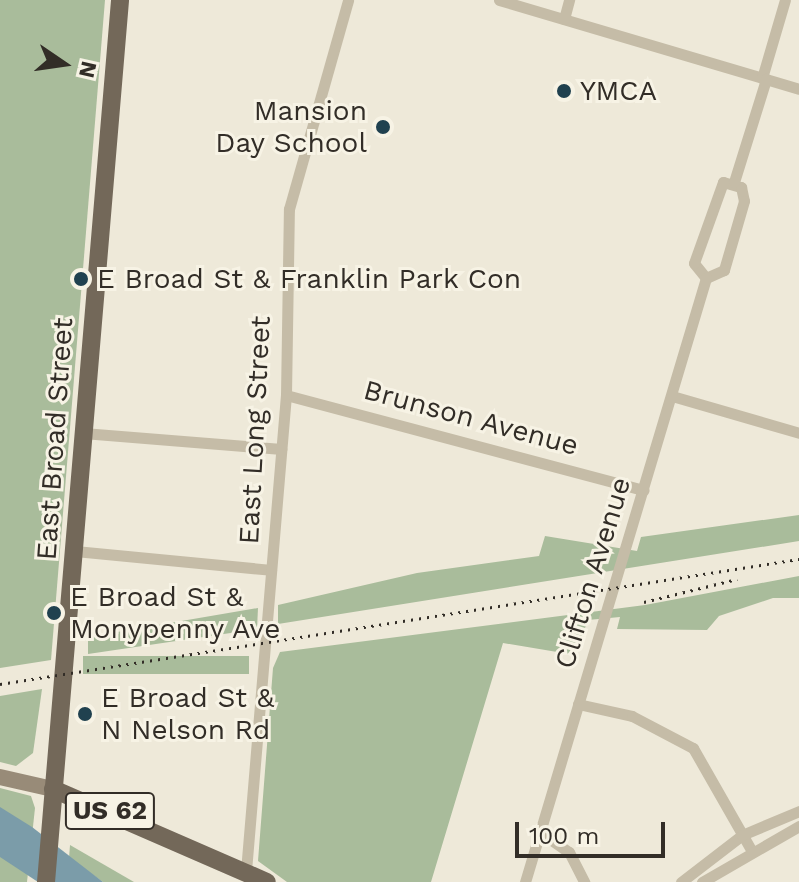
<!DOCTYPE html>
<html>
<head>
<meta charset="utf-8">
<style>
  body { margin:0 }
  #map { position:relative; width:799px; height:882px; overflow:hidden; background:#eee9d9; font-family:"Work Sans",sans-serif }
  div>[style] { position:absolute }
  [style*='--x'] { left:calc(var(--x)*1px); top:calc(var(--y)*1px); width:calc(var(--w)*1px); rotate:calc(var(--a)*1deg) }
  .green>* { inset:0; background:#a9bc9b; transform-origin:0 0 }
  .water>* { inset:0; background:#7b9ca9 }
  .minor>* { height:11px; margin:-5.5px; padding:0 5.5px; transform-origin:5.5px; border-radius:5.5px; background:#c5bca7 }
  .secondary>* { height:16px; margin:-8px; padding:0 8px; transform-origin:8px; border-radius:8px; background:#988b78 }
  .primary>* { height:18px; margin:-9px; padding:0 9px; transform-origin:9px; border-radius:9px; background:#736859 }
  .rail>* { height:3px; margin-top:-1.5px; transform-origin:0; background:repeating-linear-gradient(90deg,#322d27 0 2px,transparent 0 8px) }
  .dots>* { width:22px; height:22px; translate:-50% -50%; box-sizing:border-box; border:4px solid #f7f3e5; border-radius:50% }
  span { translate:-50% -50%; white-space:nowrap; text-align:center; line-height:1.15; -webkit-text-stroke:6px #f7f3e5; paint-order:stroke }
  .shield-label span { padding:2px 6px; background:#f7f3e5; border:2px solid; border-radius:6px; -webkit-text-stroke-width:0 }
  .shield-label { font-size:26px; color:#322d27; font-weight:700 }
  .poi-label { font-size:28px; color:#322d27 }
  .left { translate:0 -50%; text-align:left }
  .right { translate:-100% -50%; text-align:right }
  .street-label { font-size:28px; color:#322d27 }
  .north { position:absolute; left:24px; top:24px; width:80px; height:80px; -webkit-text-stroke:6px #f7f3e5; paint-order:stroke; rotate:103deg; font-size:22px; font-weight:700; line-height:32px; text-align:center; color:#322d27 }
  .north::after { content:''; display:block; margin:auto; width:28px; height:36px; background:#322d27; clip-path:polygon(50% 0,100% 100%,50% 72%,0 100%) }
  .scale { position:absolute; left:515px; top:822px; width:150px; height:36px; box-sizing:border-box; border:4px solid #322d27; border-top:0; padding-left:10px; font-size:24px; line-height:28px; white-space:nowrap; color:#322d27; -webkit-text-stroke:6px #f7f3e5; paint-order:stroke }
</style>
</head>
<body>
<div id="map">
  <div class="green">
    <div style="clip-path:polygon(0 0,105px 0,51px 660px,0 668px)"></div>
    <div style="clip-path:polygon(799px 515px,799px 541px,278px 624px,278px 605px,417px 573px,539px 556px,545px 536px,637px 551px,641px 537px)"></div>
    <div style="clip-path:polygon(799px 576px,799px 598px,773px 598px,719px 616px,707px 630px,617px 629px,620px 617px,588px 620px,575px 655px,503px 643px,431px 882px,287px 882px,258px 861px,273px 668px,280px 652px,645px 605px)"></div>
    <div style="clip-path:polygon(258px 608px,257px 629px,88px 654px,88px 637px)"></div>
    <div style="left:249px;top:656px;width:18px;height:166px;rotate:90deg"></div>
    <div style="clip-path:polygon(42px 689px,33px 753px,16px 766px,0 762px,0 696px)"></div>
    <div style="clip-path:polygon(0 788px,31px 796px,35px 808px,27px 882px,0 882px)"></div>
    <div style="clip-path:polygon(70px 845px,134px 882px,103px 882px,69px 858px)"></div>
  </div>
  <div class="water">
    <div style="clip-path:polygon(0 807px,32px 827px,103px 882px,38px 882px,0 857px)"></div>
  </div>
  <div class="minor">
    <div style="--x:499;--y:0;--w:313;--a:16.5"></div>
    <div style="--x:564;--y:19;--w:20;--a:-75"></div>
    <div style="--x:762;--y:78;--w:81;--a:-73.6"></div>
    <div style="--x:723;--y:182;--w:19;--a:16"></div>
    <div style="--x:741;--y:187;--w:14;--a:78"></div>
    <div style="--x:744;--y:201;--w:72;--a:106.2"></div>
    <div style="--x:724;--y:270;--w:20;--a:156"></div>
    <div style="--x:706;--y:278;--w:19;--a:-129"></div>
    <div style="--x:694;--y:263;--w:86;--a:-70.3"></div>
    <div style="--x:734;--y:182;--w:108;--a:-72.7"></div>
    <div style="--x:286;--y:395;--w:370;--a:14.9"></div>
    <div style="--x:672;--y:396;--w:132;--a:16.2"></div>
    <div style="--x:83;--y:433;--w:199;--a:4.6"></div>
    <div style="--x:75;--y:551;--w:197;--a:5.5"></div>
    <div style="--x:578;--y:704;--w:55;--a:12.5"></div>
    <div style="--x:632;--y:716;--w:69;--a:27.7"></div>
    <div style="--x:693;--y:748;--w:115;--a:60.3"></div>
    <div style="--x:540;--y:832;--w:35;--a:35"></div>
    <div style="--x:569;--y:852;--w:34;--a:63"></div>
    <div style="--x:246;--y:871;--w:478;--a:-85.2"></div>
    <div style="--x:286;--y:395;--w:186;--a:-89.1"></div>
    <div style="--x:289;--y:209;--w:217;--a:-74.2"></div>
    <div style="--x:525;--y:882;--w:631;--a:-73.32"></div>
    <div style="--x:681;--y:882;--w:77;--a:-37.6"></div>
    <div style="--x:742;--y:835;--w:62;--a:-22.8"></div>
    <div style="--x:702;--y:882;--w:112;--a:-30"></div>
  </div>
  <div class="secondary">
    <div style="--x:0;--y:777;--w:54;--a:12.8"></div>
  </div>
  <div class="primary">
    <div style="--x:53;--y:789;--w:233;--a:23.5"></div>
    <div style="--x:46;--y:882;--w:885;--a:-85.2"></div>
  </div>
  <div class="rail">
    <div style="--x:644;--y:602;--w:96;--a:-13.9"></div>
    <div style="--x:0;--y:684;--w:809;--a:-8.89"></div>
  </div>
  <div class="dots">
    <div style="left:564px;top:91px;background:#20414f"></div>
    <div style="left:383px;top:127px;background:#20414f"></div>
    <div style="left:81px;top:279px;background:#20414f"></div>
    <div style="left:54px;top:613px;background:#20414f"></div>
    <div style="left:85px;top:714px;background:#20414f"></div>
  </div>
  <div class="shield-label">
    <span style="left:110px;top:811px">US 62</span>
  </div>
  <div class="poi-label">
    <span class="left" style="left:580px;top:91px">YMCA</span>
    <span class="right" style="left:367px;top:127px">Mansion<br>Day School</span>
    <span class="left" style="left:97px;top:279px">E Broad St &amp; Franklin Park Con</span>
    <span class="left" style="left:70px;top:613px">E Broad St &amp;<br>Monypenny Ave</span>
    <span class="left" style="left:101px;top:714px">E Broad St &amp;<br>N Nelson Rd</span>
  </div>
  <div class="street-label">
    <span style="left:471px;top:418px;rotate:15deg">Brunson Avenue</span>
    <span style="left:255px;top:430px;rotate:-87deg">East Long Street</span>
    <span style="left:55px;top:439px;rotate:-86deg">East Broad Street</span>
    <span style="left:593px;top:573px;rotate:-73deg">Clifton Avenue</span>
  </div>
  <div class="north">N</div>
  <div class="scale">100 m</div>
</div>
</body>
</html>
